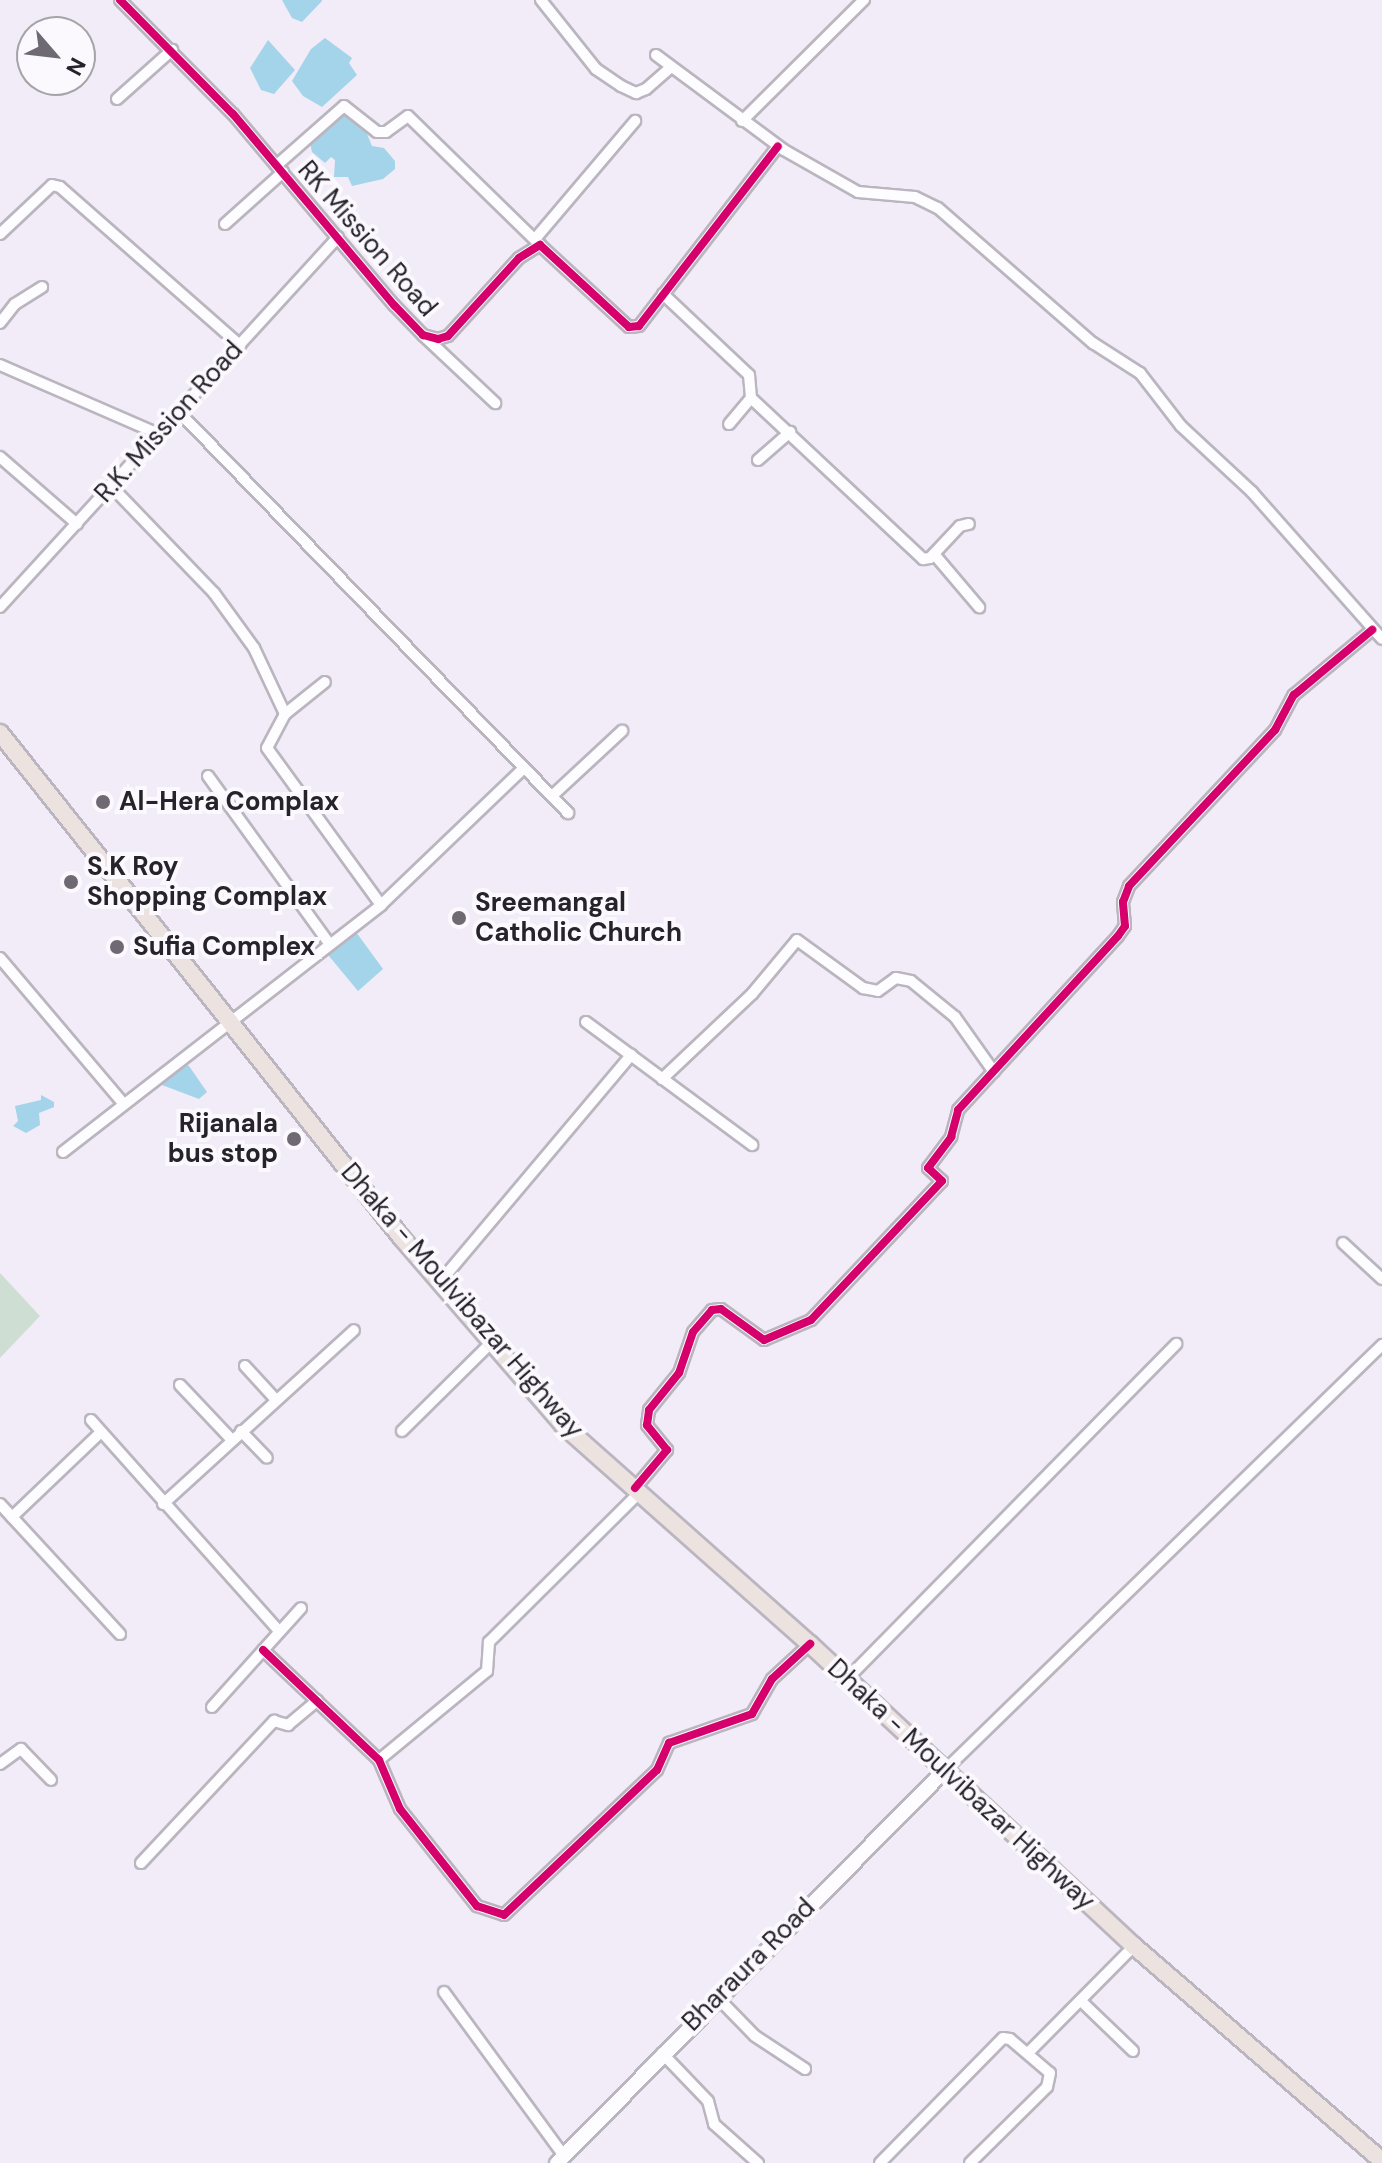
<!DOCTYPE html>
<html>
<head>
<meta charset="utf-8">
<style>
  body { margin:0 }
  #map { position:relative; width:1382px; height:2163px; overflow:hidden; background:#f2ecf8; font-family:"DM Sans",sans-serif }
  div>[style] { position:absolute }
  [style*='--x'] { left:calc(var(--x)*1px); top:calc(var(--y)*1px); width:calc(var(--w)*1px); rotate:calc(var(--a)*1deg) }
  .green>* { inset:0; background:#ceded3 }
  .water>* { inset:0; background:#a3d4e9 }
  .roads { filter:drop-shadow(2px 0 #bab5bf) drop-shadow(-2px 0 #bab5bf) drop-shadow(0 2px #bab5bf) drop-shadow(0 -2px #bab5bf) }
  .minor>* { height:10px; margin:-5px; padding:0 5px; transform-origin:5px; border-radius:5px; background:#fdfcfe }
  .secondary>* { height:14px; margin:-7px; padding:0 7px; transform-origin:7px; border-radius:7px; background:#fdfcfe }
  .trunk>* { height:16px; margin:-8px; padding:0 8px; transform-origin:8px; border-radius:8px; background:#ece3e0 }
  .cycleway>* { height:8px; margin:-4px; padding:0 4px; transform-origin:4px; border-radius:4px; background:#d6006c }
  .dots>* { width:22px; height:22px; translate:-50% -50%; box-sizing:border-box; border:4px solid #fbf9fd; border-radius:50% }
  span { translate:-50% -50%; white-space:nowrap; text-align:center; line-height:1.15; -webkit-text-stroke:8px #fbf9fd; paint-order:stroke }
  .street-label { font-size:26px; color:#27232b }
  .poi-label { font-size:26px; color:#27232b; font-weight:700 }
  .left { translate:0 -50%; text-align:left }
  .right { translate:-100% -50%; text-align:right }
  .north { position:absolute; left:16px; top:16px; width:80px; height:80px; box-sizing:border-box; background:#fbf9fd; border:2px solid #a6a3a9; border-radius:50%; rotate:118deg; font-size:22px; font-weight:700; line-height:32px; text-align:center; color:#27232b }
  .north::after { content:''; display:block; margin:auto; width:28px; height:36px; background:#6e6973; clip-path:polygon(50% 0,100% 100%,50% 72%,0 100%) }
</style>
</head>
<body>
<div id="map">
  <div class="green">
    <div style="clip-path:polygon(0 1273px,40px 1316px,0 1358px)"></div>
  </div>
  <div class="water">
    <div style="clip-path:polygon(282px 0,322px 0,322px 1px,302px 22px,292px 18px)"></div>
    <div style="clip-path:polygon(325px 38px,352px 58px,349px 63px,357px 75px,322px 107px,303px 96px,292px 81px,311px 49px)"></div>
    <div style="clip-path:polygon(268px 40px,295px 70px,274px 94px,261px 90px,250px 68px)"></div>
    <div style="clip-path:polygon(346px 110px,363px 124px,372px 146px,384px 148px,395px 161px,395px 169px,383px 179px,352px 186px,348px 177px,334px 177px,335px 160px,331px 157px,325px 163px,312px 152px,310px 143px)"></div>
    <div style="clip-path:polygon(356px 932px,383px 969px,358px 991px,324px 950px)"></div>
    <div style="clip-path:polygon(180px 1063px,189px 1066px,207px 1092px,199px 1099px,154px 1082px)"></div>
    <div style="clip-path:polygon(41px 1095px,54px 1102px,54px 1107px,39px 1113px,40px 1125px,26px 1133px,13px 1126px,18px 1121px,15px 1106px,41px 1100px)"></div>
  </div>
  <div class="roads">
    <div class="minor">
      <div style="--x:120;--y:0;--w:161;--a:45.3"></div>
      <div style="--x:233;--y:114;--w:250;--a:49.9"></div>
      <div style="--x:394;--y:305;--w:42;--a:46"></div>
      <div style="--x:423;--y:335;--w:16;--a:15"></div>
      <div style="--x:438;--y:339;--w:10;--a:-17"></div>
      <div style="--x:448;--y:336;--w:105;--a:-47.7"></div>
      <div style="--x:519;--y:258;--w:25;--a:-32"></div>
      <div style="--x:540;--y:245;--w:121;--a:42.7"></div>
      <div style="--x:629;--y:327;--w:10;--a:-6"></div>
      <div style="--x:639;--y:326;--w:227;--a:-52.3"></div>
      <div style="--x:541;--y:0;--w:88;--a:51.4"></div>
      <div style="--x:596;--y:69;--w:30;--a:34"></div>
      <div style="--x:621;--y:86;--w:17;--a:25"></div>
      <div style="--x:636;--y:93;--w:11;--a:-22"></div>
      <div style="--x:646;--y:89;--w:33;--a:-41"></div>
      <div style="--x:656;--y:55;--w:159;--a:36.6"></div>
      <div style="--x:784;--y:150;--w:85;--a:29.6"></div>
      <div style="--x:858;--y:192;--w:57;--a:5"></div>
      <div style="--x:915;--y:197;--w:25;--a:26"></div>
      <div style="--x:938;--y:208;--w:206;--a:41.1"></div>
      <div style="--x:1093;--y:343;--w:56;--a:32.6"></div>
      <div style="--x:1140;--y:373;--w:67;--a:52.3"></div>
      <div style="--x:1181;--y:426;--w:97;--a:42.9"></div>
      <div style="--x:1252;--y:492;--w:196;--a:48.5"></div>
      <div style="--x:117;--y:99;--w:74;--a:-41.7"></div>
      <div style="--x:742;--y:121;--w:172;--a:-44.8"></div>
      <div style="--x:277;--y:165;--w:89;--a:-41.4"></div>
      <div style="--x:344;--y:106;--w:42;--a:38.2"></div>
      <div style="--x:377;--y:132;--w:9;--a:0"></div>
      <div style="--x:386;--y:132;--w:27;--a:-36"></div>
      <div style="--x:408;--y:116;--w:185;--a:44.3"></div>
      <div style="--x:225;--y:224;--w:78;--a:-41.9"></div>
      <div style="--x:0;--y:234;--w:71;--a:-43.3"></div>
      <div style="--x:52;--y:185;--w:8;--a:14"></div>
      <div style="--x:60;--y:187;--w:240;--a:41.3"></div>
      <div style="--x:535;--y:239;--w:155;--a:-49.7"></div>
      <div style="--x:663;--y:294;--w:118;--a:43.3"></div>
      <div style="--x:749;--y:375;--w:23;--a:85"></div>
      <div style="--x:751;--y:398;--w:34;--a:130"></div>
      <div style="--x:0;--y:323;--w:24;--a:-52"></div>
      <div style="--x:15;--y:304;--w:32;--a:-32"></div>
      <div style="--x:424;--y:336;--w:98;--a:43.3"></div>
      <div style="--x:0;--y:365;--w:173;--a:23.5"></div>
      <div style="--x:751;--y:398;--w:236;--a:43.1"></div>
      <div style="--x:923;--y:559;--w:7;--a:-8"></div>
      <div style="--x:930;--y:558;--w:44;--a:-46.8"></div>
      <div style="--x:960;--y:526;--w:9;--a:-13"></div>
      <div style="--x:179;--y:412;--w:559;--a:45.87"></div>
      <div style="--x:0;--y:457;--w:102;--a:41"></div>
      <div style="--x:758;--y:460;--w:43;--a:-41.2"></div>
      <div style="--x:111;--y:486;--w:149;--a:46.1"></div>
      <div style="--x:214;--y:593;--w:68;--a:54"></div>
      <div style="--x:254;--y:648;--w:73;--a:64.8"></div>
      <div style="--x:285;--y:714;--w:38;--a:118"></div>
      <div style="--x:267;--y:748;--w:194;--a:54"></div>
      <div style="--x:934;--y:554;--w:70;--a:49.7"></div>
      <div style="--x:0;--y:607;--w:501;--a:-47.59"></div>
      <div style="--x:285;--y:714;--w:51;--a:-38.7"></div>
      <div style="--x:208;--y:776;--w:205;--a:54.1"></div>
      <div style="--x:552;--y:796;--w:96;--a:-42.9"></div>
      <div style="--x:0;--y:958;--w:190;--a:49.7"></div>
      <div style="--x:586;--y:1022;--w:207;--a:36.5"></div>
      <div style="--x:662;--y:1079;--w:124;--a:-43.4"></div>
      <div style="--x:752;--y:994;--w:70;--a:-50.2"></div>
      <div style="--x:797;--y:940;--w:82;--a:36"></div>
      <div style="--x:863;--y:988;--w:15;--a:11"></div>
      <div style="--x:878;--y:991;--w:22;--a:-36"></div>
      <div style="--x:896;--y:978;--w:15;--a:11"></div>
      <div style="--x:911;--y:981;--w:57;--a:39.3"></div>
      <div style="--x:955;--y:1017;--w:67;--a:54.7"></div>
      <div style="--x:63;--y:1152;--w:403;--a:-37.8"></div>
      <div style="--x:381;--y:905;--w:195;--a:-43.8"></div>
      <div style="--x:1343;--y:1243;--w:53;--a:42.7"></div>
      <div style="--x:440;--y:1282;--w:297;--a:-49.9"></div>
      <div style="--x:245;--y:1366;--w:46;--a:47.6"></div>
      <div style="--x:180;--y:1385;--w:76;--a:46.6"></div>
      <div style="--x:91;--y:1420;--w:283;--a:48.3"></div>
      <div style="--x:241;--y:1431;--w:37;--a:46"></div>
      <div style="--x:402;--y:1431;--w:127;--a:-44.7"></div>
      <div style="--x:635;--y:1488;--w:50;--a:-49.9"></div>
      <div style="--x:667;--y:1450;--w:32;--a:-129"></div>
      <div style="--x:647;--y:1425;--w:15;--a:-82"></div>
      <div style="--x:649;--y:1410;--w:48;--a:-51"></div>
      <div style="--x:679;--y:1373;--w:43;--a:-71.1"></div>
      <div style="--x:693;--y:1332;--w:29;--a:-49"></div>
      <div style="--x:712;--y:1310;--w:9;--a:-6"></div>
      <div style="--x:721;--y:1309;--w:53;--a:35.8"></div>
      <div style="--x:764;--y:1340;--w:51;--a:-23.1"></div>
      <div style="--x:811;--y:1320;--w:191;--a:-46.7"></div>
      <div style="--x:942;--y:1181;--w:19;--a:-137"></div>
      <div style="--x:928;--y:1168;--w:39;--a:-53"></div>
      <div style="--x:951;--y:1137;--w:28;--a:-75"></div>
      <div style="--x:958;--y:1110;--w:236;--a:-47.4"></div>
      <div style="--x:1118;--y:936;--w:12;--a:-55"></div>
      <div style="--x:1125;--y:926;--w:24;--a:-95"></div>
      <div style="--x:1123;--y:902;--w:17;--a:-69"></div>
      <div style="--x:1129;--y:886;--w:214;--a:-46.9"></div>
      <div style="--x:1275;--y:730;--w:40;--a:-62"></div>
      <div style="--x:1294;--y:695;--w:102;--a:-39.8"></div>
      <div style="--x:0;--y:1504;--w:177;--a:47.3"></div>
      <div style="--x:163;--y:1504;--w:258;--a:-42.3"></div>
      <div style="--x:12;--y:1517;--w:123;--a:-43.7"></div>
      <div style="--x:263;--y:1650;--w:160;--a:43.5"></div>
      <div style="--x:379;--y:1760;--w:53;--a:66.8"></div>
      <div style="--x:400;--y:1809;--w:124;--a:51.6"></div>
      <div style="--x:477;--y:1906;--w:28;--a:18"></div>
      <div style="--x:504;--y:1915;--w:211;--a:-43.5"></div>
      <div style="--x:657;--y:1770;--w:30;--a:-66"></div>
      <div style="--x:669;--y:1743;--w:88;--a:-19.3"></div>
      <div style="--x:752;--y:1714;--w:40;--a:-60.3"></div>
      <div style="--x:772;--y:1679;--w:52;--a:-42.6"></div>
      <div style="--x:847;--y:1679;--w:470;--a:-45.5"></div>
      <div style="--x:212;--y:1707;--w:133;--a:-48"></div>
      <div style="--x:379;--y:1760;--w:140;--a:-39.5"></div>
      <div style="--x:487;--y:1671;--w:29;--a:-86"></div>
      <div style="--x:489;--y:1642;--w:213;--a:-44.8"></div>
      <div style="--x:0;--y:1764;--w:26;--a:-36"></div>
      <div style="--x:21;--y:1749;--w:43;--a:45.9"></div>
      <div style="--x:945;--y:1770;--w:610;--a:-44.2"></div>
      <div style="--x:141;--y:1863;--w:195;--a:-46.9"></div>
      <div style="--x:274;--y:1721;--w:15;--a:16"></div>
      <div style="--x:288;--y:1725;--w:38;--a:-40"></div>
      <div style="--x:444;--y:1992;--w:203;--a:53.8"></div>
      <div style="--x:717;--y:1997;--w:54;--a:45.7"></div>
      <div style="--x:755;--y:2036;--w:60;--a:33.4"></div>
      <div style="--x:1081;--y:2001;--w:72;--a:43.9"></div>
      <div style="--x:662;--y:2053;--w:66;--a:46.2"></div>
      <div style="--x:708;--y:2101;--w:24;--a:75"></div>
      <div style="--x:714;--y:2124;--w:59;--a:41.6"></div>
      <div style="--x:1028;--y:2053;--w:151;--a:-45.3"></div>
      <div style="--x:880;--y:2163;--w:175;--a:-45.5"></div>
      <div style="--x:1003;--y:2038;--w:7;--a:8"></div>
      <div style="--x:1010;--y:2039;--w:52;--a:40.4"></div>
      <div style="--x:1050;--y:2073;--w:14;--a:102"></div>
      <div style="--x:1047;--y:2087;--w:108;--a:135.4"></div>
    </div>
    <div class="secondary">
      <div style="--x:557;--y:2163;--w:552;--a:-45.37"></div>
    </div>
    <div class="trunk">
      <div style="--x:0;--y:733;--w:644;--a:51.49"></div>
      <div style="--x:401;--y:1237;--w:248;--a:49.2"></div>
      <div style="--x:563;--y:1425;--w:330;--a:41.6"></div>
      <div style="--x:810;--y:1644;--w:443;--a:43"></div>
      <div style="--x:1134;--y:1946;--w:328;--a:40.9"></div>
    </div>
  </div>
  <div class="cycleway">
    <div style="--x:120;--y:0;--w:161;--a:45.3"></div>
    <div style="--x:233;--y:114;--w:250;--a:49.9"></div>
    <div style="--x:394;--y:305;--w:42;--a:46"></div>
    <div style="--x:423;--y:335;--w:16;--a:15"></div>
    <div style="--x:438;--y:339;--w:10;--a:-17"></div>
    <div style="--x:448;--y:336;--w:105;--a:-47.7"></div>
    <div style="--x:519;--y:258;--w:25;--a:-32"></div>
    <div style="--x:540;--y:245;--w:121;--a:42.7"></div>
    <div style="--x:629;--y:327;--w:10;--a:-6"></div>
    <div style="--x:639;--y:326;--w:227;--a:-52.3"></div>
    <div style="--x:635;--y:1488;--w:50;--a:-49.9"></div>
    <div style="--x:667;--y:1450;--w:32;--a:-129"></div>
    <div style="--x:647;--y:1425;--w:15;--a:-82"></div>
    <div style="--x:649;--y:1410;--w:48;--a:-51"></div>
    <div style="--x:679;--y:1373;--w:43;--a:-71.1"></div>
    <div style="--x:693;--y:1332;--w:29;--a:-49"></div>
    <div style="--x:712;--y:1310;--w:9;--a:-6"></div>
    <div style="--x:721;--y:1309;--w:53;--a:35.8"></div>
    <div style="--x:764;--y:1340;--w:51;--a:-23.1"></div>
    <div style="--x:811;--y:1320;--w:191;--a:-46.7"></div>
    <div style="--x:942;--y:1181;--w:19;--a:-137"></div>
    <div style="--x:928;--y:1168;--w:39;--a:-53"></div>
    <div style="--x:951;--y:1137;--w:28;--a:-75"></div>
    <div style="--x:958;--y:1110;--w:236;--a:-47.4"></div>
    <div style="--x:1118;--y:936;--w:12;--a:-55"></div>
    <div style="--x:1125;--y:926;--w:24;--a:-95"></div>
    <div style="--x:1123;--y:902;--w:17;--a:-69"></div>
    <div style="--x:1129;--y:886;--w:214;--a:-46.9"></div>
    <div style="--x:1275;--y:730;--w:40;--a:-62"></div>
    <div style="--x:1294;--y:695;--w:102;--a:-39.8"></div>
    <div style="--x:263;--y:1650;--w:160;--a:43.5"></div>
    <div style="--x:379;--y:1760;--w:53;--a:66.8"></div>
    <div style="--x:400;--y:1809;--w:124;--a:51.6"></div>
    <div style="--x:477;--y:1906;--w:28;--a:18"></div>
    <div style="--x:504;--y:1915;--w:211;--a:-43.5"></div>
    <div style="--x:657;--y:1770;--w:30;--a:-66"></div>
    <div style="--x:669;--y:1743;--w:88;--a:-19.3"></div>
    <div style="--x:752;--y:1714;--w:40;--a:-60.3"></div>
    <div style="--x:772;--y:1679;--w:52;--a:-42.6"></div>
  </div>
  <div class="dots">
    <div style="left:103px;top:802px;background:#6e6973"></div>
    <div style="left:71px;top:882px;background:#6e6973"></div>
    <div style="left:459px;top:918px;background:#6e6973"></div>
    <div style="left:117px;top:947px;background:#6e6973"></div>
    <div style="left:294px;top:1139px;background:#6e6973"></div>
  </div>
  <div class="street-label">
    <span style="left:367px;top:239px;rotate:49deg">RK Mission Road</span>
    <span style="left:169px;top:422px;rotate:-48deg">R.K. Mission Road</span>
    <span style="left:462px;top:1301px;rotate:49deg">Dhaka - Moulvibazar Highway</span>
    <span style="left:961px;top:1785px;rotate:43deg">Dhaka - Moulvibazar Highway</span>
    <span style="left:749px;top:1965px;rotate:-45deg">Bharaura Road</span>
  </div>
  <div class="poi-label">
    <span class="left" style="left:119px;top:802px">Al-Hera Complax</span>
    <span class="left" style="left:87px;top:882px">S.K Roy<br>Shopping Complax</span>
    <span class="left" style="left:475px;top:918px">Sreemangal<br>Catholic Church</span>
    <span class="left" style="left:133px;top:947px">Sufia Complex</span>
    <span class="right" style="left:278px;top:1139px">Rijanala<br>bus stop</span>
  </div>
  <div class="north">N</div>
</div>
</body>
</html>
